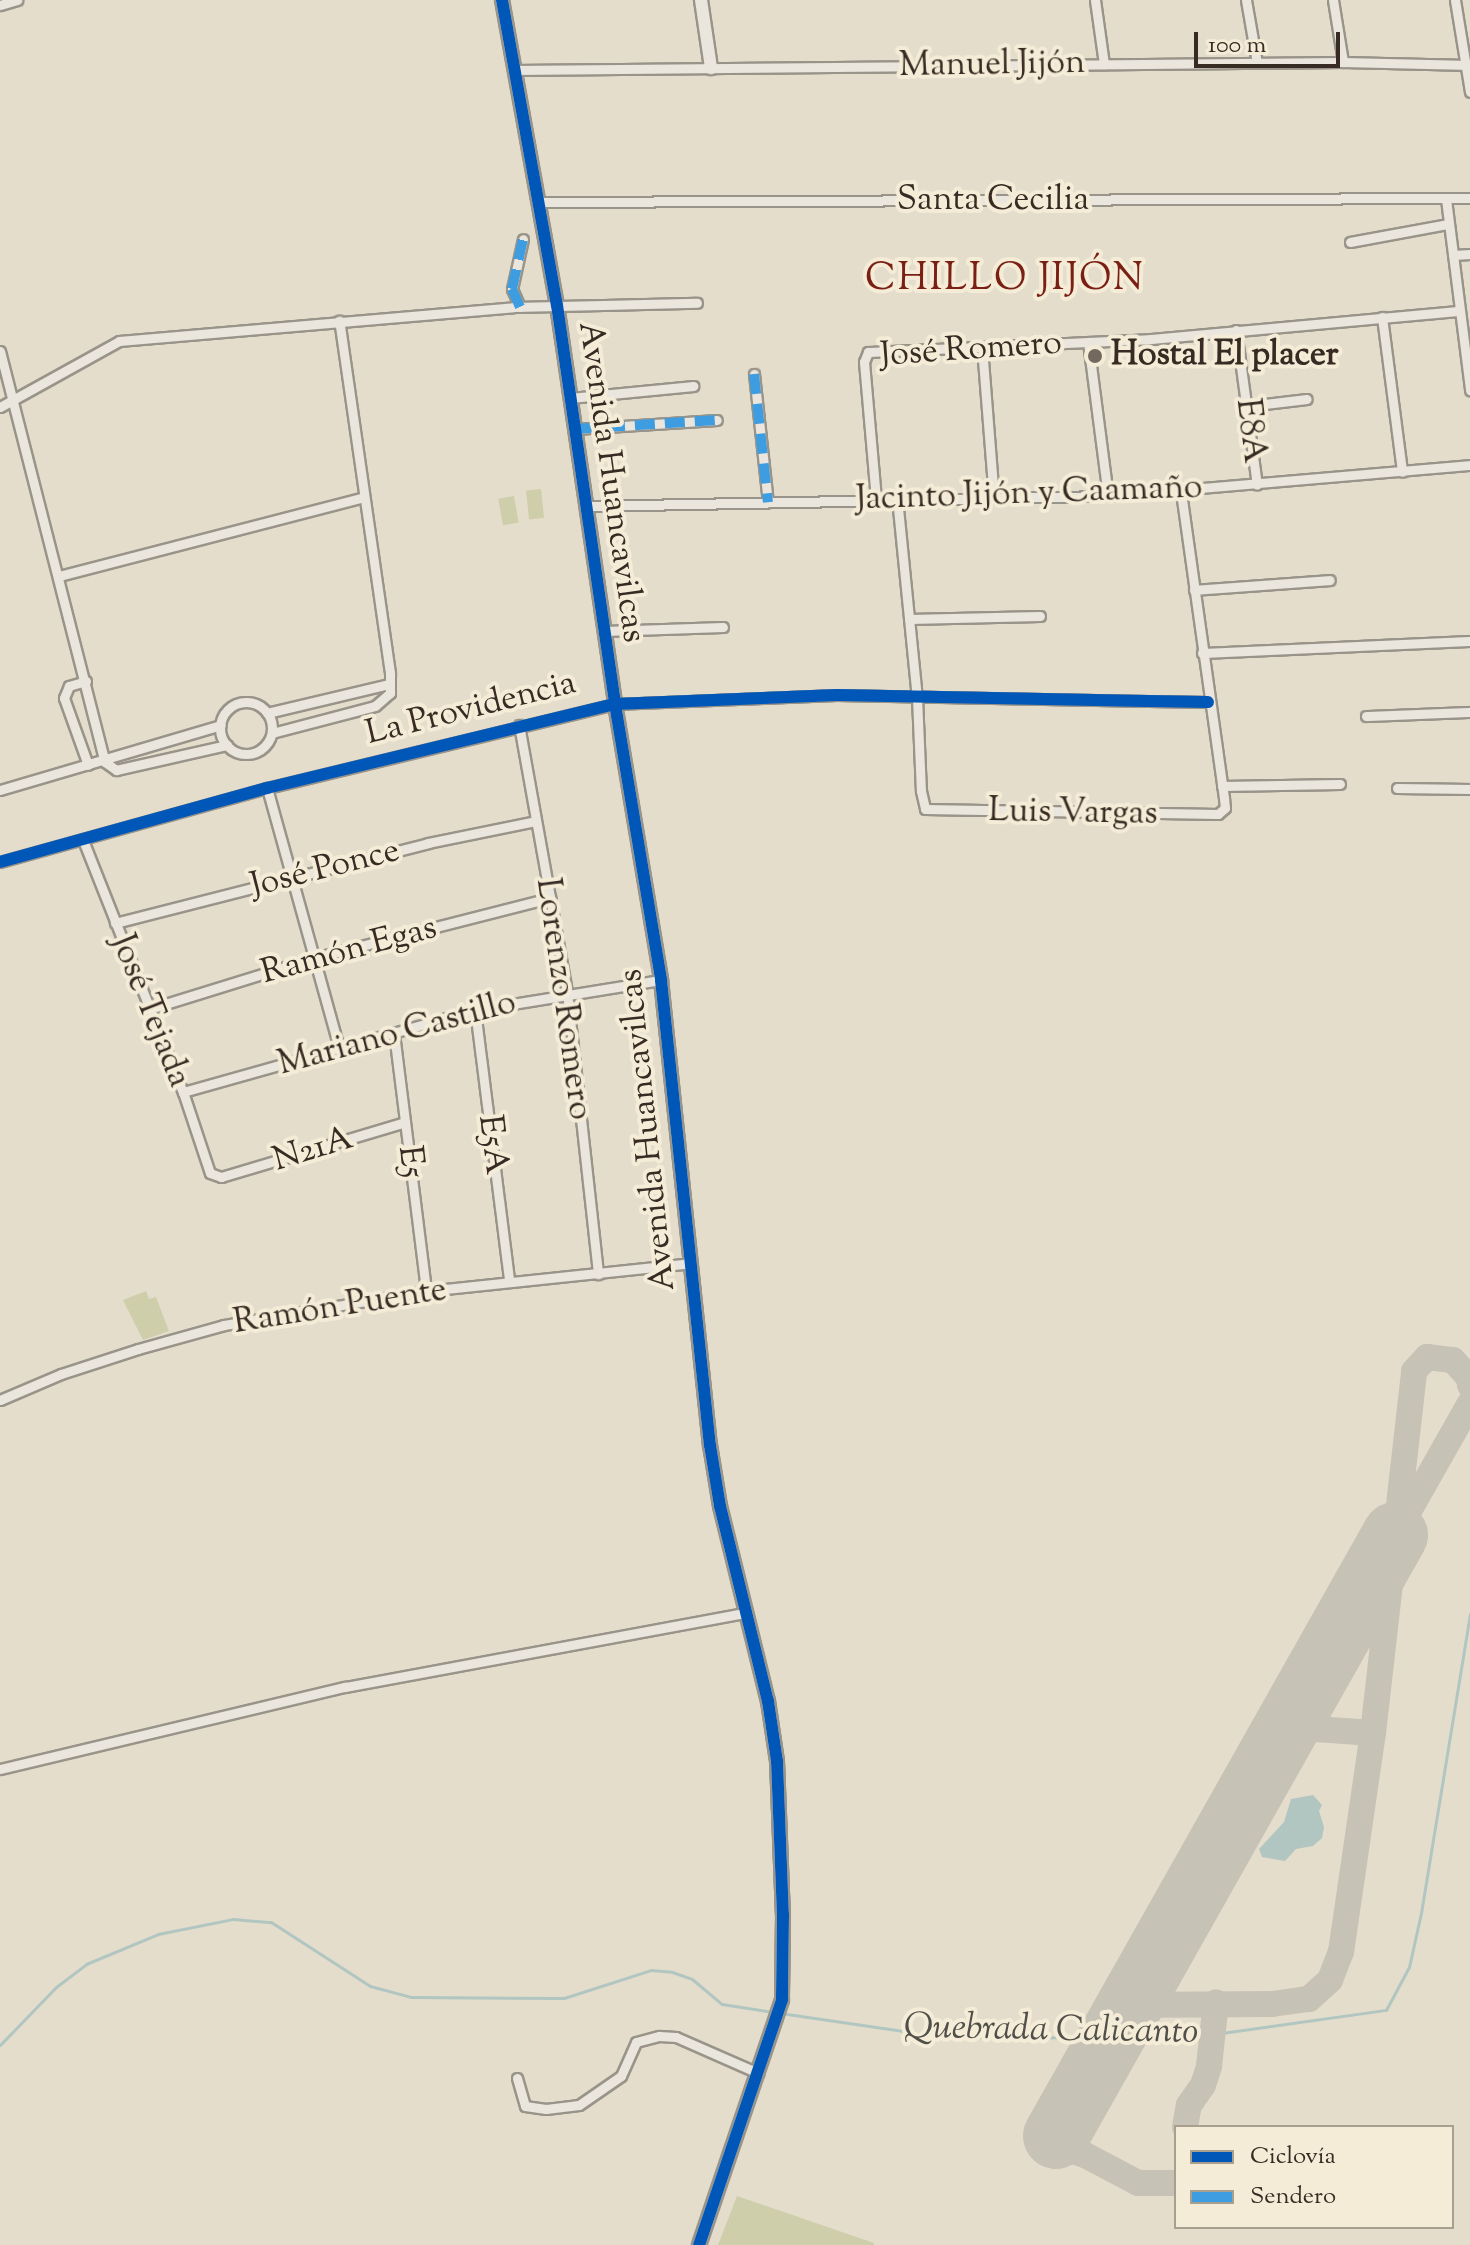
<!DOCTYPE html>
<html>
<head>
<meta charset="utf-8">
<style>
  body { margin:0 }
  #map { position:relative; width:1470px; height:2245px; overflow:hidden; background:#e4ddcc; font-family:"Sorts Mill Goudy",serif }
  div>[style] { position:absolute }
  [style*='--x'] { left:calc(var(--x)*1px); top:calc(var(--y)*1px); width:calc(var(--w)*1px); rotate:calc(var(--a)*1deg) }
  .green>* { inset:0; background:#ceceab; transform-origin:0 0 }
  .water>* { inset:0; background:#b2c6c1 }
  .stream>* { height:3px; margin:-1.5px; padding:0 1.5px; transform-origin:1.5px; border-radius:1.5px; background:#b2c6c1 }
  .taxiway>* { height:26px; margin:-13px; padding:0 13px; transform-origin:13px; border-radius:13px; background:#c7c2b6 }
  .runway>* { height:66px; margin:-33px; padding:0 33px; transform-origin:33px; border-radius:33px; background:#c7c2b6 }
  .roads { filter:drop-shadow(2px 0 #999489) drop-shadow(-2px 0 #999489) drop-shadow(0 2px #999489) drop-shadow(0 -2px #999489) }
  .minor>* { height:9px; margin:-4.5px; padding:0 4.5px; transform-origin:4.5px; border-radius:4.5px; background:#eae6dd }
  .minor>.ring { margin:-4.5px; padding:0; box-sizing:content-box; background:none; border:9px solid #eae6dd; border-radius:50% }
  .tertiary>* { height:12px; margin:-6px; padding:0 6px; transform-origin:6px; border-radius:6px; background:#eae6dd }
  .quiet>* { height:10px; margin-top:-5px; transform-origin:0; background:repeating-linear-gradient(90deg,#3e9ce0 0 20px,transparent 0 30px) }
  .cycleway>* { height:12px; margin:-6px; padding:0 6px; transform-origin:6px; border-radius:6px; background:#0057b8 }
  .dots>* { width:22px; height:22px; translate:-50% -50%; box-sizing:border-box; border:4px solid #f4ecd7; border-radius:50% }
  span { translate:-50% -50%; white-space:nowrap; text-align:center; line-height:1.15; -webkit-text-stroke:8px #f4ecd7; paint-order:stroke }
  .street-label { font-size:34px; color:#372b23 }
  .poi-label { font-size:34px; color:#372b23; font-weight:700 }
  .left { translate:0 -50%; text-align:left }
  .water-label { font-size:36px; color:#504f49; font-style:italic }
  .quarter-label { font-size:38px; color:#7a1f14; letter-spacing:2px }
  .legend { position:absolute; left:1174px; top:2125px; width:280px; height:104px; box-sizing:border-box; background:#f4ecd7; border:2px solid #a89f8f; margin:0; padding:10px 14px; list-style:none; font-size:24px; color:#372b23 }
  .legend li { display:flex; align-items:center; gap:16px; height:40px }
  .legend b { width:40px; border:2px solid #a89f8f }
  .scale { position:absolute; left:1194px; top:32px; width:146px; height:36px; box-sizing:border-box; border:4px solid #372b23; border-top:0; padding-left:10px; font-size:24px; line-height:28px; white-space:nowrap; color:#372b23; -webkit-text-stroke:6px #f4ecd7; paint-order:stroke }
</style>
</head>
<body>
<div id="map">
  <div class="green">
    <div style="left:541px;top:489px;width:29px;height:15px;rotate:84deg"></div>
    <div style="left:514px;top:496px;width:27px;height:16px;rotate:80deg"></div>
    <div style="clip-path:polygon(146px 1291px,149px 1299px,156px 1297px,169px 1331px,143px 1340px,123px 1300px)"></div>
    <div style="clip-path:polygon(737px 2196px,874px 2243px,874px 2245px,718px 2245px)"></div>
  </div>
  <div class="water">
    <div style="clip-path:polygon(1313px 1795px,1322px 1805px,1319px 1811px,1324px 1827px,1322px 1838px,1313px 1846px,1296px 1849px,1285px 1861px,1262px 1857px,1259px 1849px,1284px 1822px,1291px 1799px)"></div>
  </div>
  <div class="stream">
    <div style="--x:780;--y:2013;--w:166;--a:8.3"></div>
    <div style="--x:944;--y:2037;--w:242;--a:0.2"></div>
    <div style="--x:1186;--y:2038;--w:202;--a:-8"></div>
    <div style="--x:1386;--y:2010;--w:49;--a:-61.9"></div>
    <div style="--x:1409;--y:1967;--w:55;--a:-77.5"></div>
    <div style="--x:1421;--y:1913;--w:303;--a:-80.7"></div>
    <div style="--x:0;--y:2045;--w:81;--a:-46"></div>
    <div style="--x:56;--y:1987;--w:38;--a:-37"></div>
    <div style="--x:86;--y:1964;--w:78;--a:-22.6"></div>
    <div style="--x:158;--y:1934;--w:76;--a:-11.3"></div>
    <div style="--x:233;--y:1919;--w:38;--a:5"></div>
    <div style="--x:271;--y:1922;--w:118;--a:32.9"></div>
    <div style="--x:370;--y:1986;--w:42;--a:15"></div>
    <div style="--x:411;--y:1997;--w:153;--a:0.4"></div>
    <div style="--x:564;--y:1998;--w:91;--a:-17.8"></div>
    <div style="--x:651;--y:1970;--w:21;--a:5"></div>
    <div style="--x:672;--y:1972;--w:21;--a:19"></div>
    <div style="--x:692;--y:1979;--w:39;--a:40"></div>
    <div style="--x:722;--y:2004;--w:52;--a:8.9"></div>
  </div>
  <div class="taxiway">
    <div style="--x:1401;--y:1525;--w:140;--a:-60.5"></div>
    <div style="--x:1287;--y:1727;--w:86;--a:4"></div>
    <div style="--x:1130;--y:2005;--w:142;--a:-0.4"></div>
    <div style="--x:1272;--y:2004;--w:37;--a:-8"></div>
    <div style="--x:1309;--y:1999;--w:28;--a:-42"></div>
    <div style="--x:1330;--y:1980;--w:30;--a:-69"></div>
    <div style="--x:1341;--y:1952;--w:221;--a:-81.7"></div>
    <div style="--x:1373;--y:1733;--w:364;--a:-83.5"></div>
    <div style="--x:1414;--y:1371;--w:19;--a:-47"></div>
    <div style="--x:1427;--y:1357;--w:26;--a:7"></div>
    <div style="--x:1453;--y:1360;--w:24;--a:48"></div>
    <div style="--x:1469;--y:1378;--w:7;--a:82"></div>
    <div style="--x:1185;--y:2127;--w:22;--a:-80"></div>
    <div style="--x:1189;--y:2105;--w:24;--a:-55"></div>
    <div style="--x:1203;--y:2085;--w:20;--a:-72"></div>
    <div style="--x:1209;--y:2066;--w:64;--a:-83.8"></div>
    <div style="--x:1056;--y:2136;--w:10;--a:84"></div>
    <div style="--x:1057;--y:2146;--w:29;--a:18"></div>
    <div style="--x:1085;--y:2155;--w:60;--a:27.8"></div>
    <div style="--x:1138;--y:2183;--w:38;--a:0"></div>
  </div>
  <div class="runway">
    <div style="--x:1056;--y:2136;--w:690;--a:-60.57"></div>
  </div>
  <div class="roads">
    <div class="minor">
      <div style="--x:1095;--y:0;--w:65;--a:82"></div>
      <div style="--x:1246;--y:0;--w:64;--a:80.1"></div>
      <div style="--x:1333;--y:0;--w:63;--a:80.8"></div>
      <div style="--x:1455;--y:0;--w:93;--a:80.7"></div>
      <div style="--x:0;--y:5;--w:18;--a:-16"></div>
      <div style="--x:514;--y:70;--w:829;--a:-0.55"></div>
      <div style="--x:1343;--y:62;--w:127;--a:1.4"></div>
      <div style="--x:1446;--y:199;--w:193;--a:82.8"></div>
      <div style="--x:540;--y:202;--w:930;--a:-0.25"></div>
      <div style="--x:1350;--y:242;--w:100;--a:-10.4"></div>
      <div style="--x:1453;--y:255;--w:17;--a:-3"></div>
      <div style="--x:520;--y:307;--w:20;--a:-114"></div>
      <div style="--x:512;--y:289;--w:51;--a:-77.6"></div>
      <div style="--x:1382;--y:317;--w:156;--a:82.6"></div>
      <div style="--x:1236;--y:330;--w:156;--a:82.3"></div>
      <div style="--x:1088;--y:342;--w:155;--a:82.6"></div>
      <div style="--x:982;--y:347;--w:152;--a:85.5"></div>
      <div style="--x:0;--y:351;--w:424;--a:75.7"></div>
      <div style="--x:105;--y:762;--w:14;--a:36"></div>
      <div style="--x:116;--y:770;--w:114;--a:-12.7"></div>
      <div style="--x:754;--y:374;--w:129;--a:83.8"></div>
      <div style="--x:570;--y:398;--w:124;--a:-5.6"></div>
      <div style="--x:1248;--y:406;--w:59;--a:-6.8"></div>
      <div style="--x:0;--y:407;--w:136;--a:-29"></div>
      <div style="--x:119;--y:341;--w:396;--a:-4.9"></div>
      <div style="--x:514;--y:307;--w:183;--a:-1.3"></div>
      <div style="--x:575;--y:429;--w:142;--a:-3.6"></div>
      <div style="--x:897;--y:498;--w:200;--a:84.3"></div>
      <div style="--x:917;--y:697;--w:94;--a:87.6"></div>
      <div style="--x:921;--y:791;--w:18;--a:77"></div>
      <div style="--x:925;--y:809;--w:293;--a:1"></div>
      <div style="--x:1218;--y:814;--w:9;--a:-41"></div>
      <div style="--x:1225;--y:808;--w:10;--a:-96"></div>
      <div style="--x:1224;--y:798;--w:310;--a:-98"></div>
      <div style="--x:876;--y:499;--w:138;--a:-95"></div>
      <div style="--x:864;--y:362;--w:11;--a:-68"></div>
      <div style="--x:868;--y:352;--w:282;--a:-2.6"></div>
      <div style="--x:1150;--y:339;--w:310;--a:-5.2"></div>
      <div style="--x:586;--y:506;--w:522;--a:-1.1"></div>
      <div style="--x:1108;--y:496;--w:363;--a:-4.9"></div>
      <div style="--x:59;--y:576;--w:315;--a:-14.5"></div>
      <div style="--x:1194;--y:590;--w:136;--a:-4.2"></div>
      <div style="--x:909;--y:619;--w:131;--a:-1.3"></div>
      <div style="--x:604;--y:631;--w:119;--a:-1.9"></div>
      <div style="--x:1202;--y:653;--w:268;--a:-2.6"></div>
      <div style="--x:86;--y:681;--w:18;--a:164"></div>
      <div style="--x:69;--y:686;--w:13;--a:113"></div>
      <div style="--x:64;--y:698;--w:71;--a:70.3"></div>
      <div class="ring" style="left:220px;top:702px;width:43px;height:43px"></div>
      <div style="--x:267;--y:713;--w:125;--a:-13.4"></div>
      <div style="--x:1366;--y:716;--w:104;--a:-2.2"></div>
      <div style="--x:519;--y:725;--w:271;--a:79.8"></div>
      <div style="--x:567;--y:992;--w:284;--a:83.7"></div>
      <div style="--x:272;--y:733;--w:106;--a:-14.7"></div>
      <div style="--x:375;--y:706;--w:20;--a:-41"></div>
      <div style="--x:390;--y:693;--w:20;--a:-90"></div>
      <div style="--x:390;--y:673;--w:356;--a:-98.2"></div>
      <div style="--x:1222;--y:786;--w:118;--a:-1"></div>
      <div style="--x:267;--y:788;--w:270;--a:74.5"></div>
      <div style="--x:1397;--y:788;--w:73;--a:0.8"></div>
      <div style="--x:0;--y:790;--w:230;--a:-16.4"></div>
      <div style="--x:83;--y:840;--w:271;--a:68.4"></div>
      <div style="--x:183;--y:1092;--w:85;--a:71.6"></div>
      <div style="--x:210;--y:1173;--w:12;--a:20"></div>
      <div style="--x:221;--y:1177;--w:192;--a:-16.6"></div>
      <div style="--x:0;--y:862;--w:277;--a:-15.5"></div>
      <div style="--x:267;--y:788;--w:358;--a:-13.6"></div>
      <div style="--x:615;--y:704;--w:222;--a:-2.3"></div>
      <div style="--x:837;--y:695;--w:371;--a:1.1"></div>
      <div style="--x:115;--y:923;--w:323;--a:-14.3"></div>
      <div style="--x:428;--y:843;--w:110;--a:-11.5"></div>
      <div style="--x:149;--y:1009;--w:173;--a:-17.2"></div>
      <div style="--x:314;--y:958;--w:244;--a:-14.3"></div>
      <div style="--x:475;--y:1010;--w:273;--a:82.8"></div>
      <div style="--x:394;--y:1033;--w:260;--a:82.9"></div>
      <div style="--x:183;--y:1092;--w:303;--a:-15.7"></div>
      <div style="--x:475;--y:1010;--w:188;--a:-9.2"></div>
      <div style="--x:0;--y:1400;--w:66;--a:-23.1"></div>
      <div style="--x:61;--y:1374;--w:81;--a:-18"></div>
      <div style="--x:138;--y:1349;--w:89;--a:-15.6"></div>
      <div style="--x:224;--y:1325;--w:205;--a:-9.6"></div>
      <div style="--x:426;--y:1291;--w:266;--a:-6"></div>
      <div style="--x:0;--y:1769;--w:355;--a:-13.4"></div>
      <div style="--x:345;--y:1687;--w:407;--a:-10.5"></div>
      <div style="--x:517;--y:2078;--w:29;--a:74"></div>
      <div style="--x:525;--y:2106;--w:21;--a:8"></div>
      <div style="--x:546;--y:2109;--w:33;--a:-7"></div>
      <div style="--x:579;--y:2105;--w:51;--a:-34.6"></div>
      <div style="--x:621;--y:2076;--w:37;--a:-66"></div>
      <div style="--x:636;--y:2042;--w:24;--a:-15"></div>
      <div style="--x:659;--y:2036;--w:17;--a:3"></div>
      <div style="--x:676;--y:2037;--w:90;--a:23.7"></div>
    </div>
    <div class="tertiary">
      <div style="--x:502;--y:0;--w:310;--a:79.8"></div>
      <div style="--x:557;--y:305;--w:403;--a:81.7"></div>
      <div style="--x:615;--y:704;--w:280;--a:80.5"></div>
      <div style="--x:661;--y:980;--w:468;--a:84"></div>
      <div style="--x:710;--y:1445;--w:62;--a:80.7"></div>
      <div style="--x:720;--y:1506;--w:201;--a:76.2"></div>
      <div style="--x:768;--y:1701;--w:61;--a:81.5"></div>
      <div style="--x:777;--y:1761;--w:154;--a:87.8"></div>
      <div style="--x:783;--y:1915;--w:85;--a:90.7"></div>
      <div style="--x:782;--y:2000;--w:259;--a:108.7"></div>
      <div style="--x:701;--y:0;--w:69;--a:81.6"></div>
    </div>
  </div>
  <div class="quiet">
    <div style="--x:520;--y:307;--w:20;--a:-114"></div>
    <div style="--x:512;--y:289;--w:51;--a:-77.6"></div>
    <div style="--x:754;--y:374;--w:129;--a:83.8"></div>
    <div style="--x:575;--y:429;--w:142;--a:-3.6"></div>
  </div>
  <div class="cycleway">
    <div style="--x:502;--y:0;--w:310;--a:79.8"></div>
    <div style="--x:557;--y:305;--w:403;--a:81.7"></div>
    <div style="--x:615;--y:704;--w:280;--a:80.5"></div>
    <div style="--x:661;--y:980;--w:468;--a:84"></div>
    <div style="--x:710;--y:1445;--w:62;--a:80.7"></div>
    <div style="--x:720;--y:1506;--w:201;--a:76.2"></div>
    <div style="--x:768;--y:1701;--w:61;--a:81.5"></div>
    <div style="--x:777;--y:1761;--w:154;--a:87.8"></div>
    <div style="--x:783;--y:1915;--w:85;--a:90.7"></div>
    <div style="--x:782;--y:2000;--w:259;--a:108.7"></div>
    <div style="--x:0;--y:862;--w:277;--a:-15.5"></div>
    <div style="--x:267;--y:788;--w:358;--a:-13.6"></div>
    <div style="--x:615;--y:704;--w:222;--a:-2.3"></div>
    <div style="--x:837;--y:695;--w:371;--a:1.1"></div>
  </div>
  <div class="dots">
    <div style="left:1095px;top:356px;background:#74695e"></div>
  </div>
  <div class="street-label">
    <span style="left:992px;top:65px;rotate:-1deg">Manuel Jijón</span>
    <span style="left:993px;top:201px">Santa Cecilia</span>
    <span style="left:971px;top:350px;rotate:-4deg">José Romero</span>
    <span style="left:1250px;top:431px;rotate:83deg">E8A</span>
    <span style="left:611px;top:482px;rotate:82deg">Avenida Huancavilcas</span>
    <span style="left:1029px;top:494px;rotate:-2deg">Jacinto Jijón y Caamaño</span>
    <span style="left:471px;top:709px;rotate:-14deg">La Providencia</span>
    <span style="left:1073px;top:813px;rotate:1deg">Luis Vargas</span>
    <span style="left:325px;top:869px;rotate:-14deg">José Ponce</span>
    <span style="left:349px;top:951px;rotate:-15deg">Ramón Egas</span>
    <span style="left:563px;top:999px;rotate:82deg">Lorenzo Romero</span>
    <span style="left:150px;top:1011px;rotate:68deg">José Tejada</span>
    <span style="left:397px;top:1034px;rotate:-15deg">Mariano Castillo</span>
    <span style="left:648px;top:1130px;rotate:-96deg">Avenida Huancavilcas</span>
    <span style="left:492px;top:1145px;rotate:83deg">E5A</span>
    <span style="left:313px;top:1150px;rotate:-17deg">N21A</span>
    <span style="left:410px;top:1162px;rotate:83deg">E5</span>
    <span style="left:340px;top:1307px;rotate:-9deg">Ramón Puente</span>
  </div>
  <div class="poi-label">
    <span class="left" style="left:1111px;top:356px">Hostal El placer</span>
  </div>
  <div class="water-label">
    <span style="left:1051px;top:2031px;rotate:1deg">Quebrada Calicanto</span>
  </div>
  <div class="quarter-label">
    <span style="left:1005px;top:281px">CHILLO JIJÓN</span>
  </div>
  <ul class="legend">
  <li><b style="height:10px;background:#0057b8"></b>Ciclovía</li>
  <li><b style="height:10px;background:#3e9ce0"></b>Sendero</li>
  </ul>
  <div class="scale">100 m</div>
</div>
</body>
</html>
